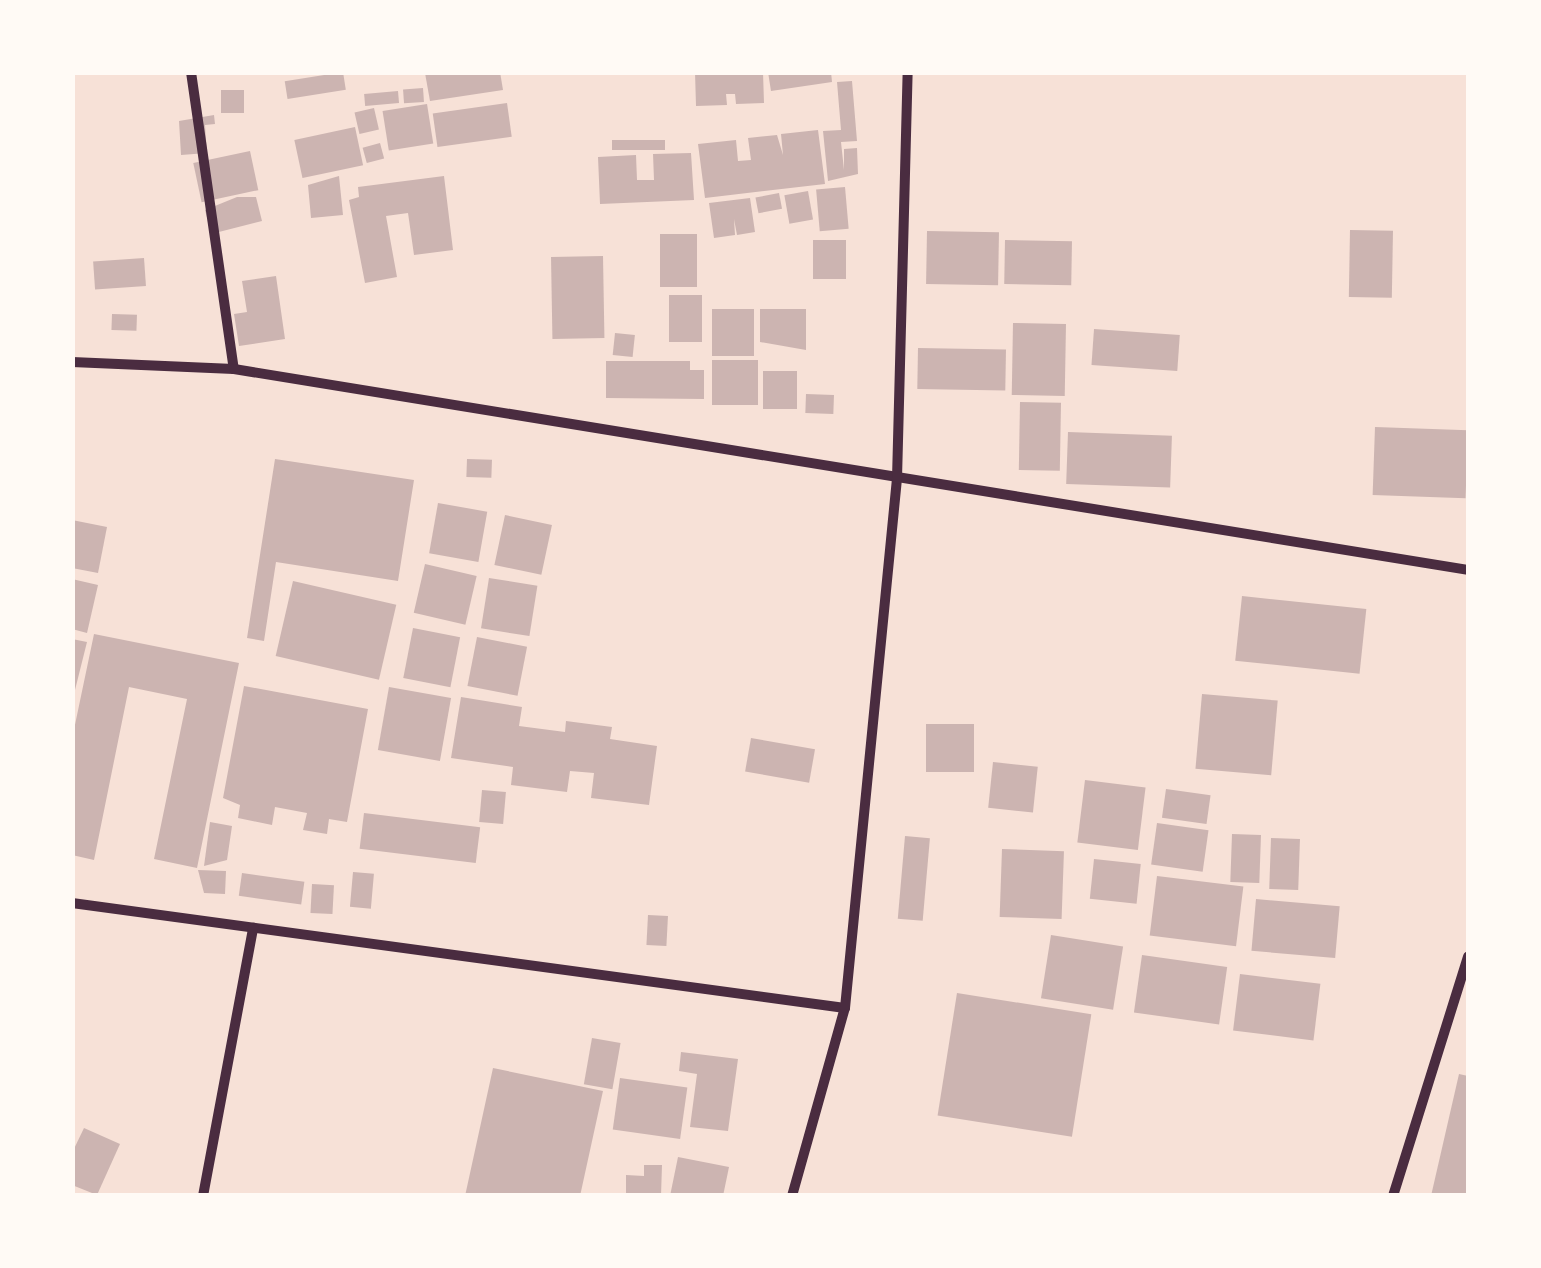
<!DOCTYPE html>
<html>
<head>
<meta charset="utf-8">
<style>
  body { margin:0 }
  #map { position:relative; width:1541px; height:1268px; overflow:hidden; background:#f7e1d7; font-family:Helvetica,sans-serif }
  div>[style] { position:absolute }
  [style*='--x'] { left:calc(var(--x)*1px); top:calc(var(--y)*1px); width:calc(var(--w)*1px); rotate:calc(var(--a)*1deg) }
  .building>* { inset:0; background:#ccb4b1; transform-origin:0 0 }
  .minor>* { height:10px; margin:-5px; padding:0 5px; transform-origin:5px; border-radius:5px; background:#4a2c40 }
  span { translate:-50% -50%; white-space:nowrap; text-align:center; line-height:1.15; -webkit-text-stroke:10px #fffaf5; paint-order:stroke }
  .frame { position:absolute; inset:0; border:75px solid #fffaf5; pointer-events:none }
</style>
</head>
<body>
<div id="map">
  <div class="building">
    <div style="left:343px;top:72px;width:18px;height:59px;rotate:81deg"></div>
    <div style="clip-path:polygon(500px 72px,503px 90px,430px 101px,425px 73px)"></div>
    <div style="clip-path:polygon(695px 72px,763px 72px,764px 103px,736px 104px,735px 94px,726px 94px,727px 105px,696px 106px)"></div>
    <div style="clip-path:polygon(768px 72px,831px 72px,832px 82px,771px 91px)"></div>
    <div style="clip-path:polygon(852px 81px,857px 141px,841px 142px,844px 170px,844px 149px,857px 148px,858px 174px,828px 181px,823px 131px,841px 130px,837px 82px)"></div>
    <div style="left:423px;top:88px;width:14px;height:20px;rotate:86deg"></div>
    <div style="left:221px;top:90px;width:23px;height:23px"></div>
    <div style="left:398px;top:91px;width:12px;height:34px;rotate:85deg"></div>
    <div style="left:507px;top:103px;width:34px;height:75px;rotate:82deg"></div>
    <div style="left:427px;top:104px;width:40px;height:45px;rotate:81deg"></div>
    <div style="left:374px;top:108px;width:22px;height:20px;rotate:77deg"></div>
    <div style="clip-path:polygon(214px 115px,215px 124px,205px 125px,207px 153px,181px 155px,179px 121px)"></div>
    <div style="left:355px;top:127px;width:39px;height:62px;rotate:78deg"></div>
    <div style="clip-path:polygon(818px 130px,825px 184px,705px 198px,698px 144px,736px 140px,738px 161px,751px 160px,748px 138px,777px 135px,783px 155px,781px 134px)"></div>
    <div style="left:665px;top:140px;width:10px;height:53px;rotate:90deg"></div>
    <div style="left:380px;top:143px;width:16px;height:18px;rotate:75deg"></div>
    <div style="left:250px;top:151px;width:40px;height:58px;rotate:78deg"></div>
    <div style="clip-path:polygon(691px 153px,694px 200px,600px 204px,598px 157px,636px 155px,637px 180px,654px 180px,653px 154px)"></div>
    <div style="clip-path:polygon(339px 176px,343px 215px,311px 218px,308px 185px)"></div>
    <div style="clip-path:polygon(444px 176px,453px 250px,414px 255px,408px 213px,386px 216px,397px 277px,365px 283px,349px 200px,359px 197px,358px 187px)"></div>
    <div style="left:845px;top:187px;width:42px;height:29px;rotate:85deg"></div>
    <div style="left:808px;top:191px;width:29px;height:24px;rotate:80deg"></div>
    <div style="left:779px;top:193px;width:16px;height:24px;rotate:79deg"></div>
    <div style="clip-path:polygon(237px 197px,256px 197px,262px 221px,211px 234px,205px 210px)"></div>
    <div style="clip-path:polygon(750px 198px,755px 232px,737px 235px,734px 219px,735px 235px,714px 238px,709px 203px)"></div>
    <div style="left:1350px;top:230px;width:43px;height:67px;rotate:1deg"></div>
    <div style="left:927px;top:231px;width:72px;height:53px;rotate:1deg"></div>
    <div style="left:660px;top:234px;width:37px;height:53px"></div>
    <div style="left:813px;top:240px;width:33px;height:39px"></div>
    <div style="left:1005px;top:240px;width:67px;height:44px;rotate:1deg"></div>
    <div style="left:603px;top:256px;width:82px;height:52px;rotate:89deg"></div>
    <div style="left:144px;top:258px;width:28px;height:51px;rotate:86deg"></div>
    <div style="clip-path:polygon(276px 276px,285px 339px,239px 346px,234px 314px,247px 312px,242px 281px)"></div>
    <div style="left:669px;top:295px;width:33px;height:47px"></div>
    <div style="left:712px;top:309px;width:42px;height:47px"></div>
    <div style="clip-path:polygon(760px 309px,806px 309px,806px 350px,760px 342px)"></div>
    <div style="left:112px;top:314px;width:25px;height:16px;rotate:2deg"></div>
    <div style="left:1013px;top:323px;width:53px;height:72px;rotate:1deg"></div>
    <div style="left:1094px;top:329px;width:86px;height:36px;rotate:4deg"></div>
    <div style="left:615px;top:333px;width:20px;height:22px;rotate:6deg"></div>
    <div style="left:918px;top:348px;width:88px;height:41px;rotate:1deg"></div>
    <div style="left:712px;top:360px;width:46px;height:45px"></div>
    <div style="clip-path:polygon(606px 361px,690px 361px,690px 370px,704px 370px,704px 399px,606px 398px)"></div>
    <div style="left:797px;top:371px;width:38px;height:34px;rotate:90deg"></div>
    <div style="left:806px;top:394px;width:28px;height:19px;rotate:2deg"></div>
    <div style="left:1020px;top:402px;width:41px;height:68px;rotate:1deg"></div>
    <div style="left:1375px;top:427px;width:93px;height:68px;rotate:2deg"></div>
    <div style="left:1068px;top:432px;width:104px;height:52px;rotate:2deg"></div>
    <div style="clip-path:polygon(275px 459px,414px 480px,398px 581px,276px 562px,264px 641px,247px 638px)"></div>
    <div style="left:467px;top:459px;width:25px;height:18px;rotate:2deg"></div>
    <div style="left:438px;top:503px;width:50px;height:51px;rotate:10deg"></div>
    <div style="left:505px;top:515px;width:48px;height:51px;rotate:12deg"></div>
    <div style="clip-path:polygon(72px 520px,107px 527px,98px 573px,72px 568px)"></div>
    <div style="left:425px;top:564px;width:53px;height:50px;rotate:13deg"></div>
    <div style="left:489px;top:578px;width:49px;height:51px;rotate:9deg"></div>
    <div style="clip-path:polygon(72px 579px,98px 585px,87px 633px,72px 629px)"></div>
    <div style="left:293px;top:581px;width:106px;height:77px;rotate:13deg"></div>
    <div style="left:1242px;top:596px;width:125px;height:65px;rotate:6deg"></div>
    <div style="left:413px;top:628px;width:48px;height:51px;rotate:11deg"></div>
    <div style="clip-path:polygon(94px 634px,239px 663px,197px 868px,154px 859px,187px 699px,129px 687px,94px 860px,72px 855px,72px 739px)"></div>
    <div style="left:477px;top:637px;width:51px;height:50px;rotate:11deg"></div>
    <div style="clip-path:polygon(72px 639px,87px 642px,74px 694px,72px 694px)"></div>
    <div style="clip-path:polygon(244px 686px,368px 709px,347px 822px,329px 819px,327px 834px,303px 830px,307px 813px,275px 807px,272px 825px,238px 818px,240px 805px,223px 798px)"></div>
    <div style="left:389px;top:687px;width:63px;height:64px;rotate:10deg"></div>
    <div style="left:1202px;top:694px;width:76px;height:75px;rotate:5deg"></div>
    <div style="clip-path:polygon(461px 697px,522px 707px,519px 726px,565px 732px,566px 721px,612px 727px,610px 739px,657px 746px,649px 805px,591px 798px,594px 773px,570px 771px,567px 792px,511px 785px,513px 767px,451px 758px)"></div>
    <div style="left:926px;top:724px;width:48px;height:48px"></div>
    <div style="left:751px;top:738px;width:65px;height:34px;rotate:10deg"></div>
    <div style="left:993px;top:762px;width:45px;height:46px;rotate:6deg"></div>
    <div style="left:1085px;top:780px;width:61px;height:63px;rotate:7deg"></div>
    <div style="left:1166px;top:789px;width:45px;height:29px;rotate:8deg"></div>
    <div style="left:482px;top:790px;width:24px;height:32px;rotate:5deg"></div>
    <div style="left:364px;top:813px;width:117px;height:36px;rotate:7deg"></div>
    <div style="clip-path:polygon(210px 822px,232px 826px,227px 860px,204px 866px)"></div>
    <div style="left:1157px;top:823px;width:52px;height:42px;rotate:8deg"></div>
    <div style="left:1232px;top:834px;width:29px;height:48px;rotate:2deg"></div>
    <div style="left:905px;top:836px;width:25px;height:83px;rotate:5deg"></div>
    <div style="left:1271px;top:838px;width:29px;height:51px;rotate:2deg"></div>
    <div style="left:1002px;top:849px;width:62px;height:68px;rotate:2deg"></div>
    <div style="left:1094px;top:859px;width:47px;height:40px;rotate:6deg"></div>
    <div style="clip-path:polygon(198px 870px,226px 871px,225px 894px,204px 893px)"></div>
    <div style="left:353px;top:872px;width:21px;height:35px;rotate:5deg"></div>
    <div style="left:242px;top:873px;width:63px;height:23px;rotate:8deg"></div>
    <div style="left:1157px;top:876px;width:87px;height:60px;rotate:7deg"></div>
    <div style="left:312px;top:884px;width:22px;height:29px;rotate:3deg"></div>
    <div style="left:1256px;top:899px;width:84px;height:52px;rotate:5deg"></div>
    <div style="left:648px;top:915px;width:20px;height:30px;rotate:3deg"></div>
    <div style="left:1051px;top:935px;width:73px;height:64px;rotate:9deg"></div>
    <div style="left:1142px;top:955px;width:86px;height:58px;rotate:8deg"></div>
    <div style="left:1240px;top:974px;width:81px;height:57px;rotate:7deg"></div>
    <div style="left:957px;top:993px;width:136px;height:124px;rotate:9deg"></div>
    <div style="left:592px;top:1038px;width:29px;height:47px;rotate:10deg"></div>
    <div style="clip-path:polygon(681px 1052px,738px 1059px,728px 1131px,690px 1127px,697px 1074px,679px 1071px)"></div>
    <div style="clip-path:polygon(493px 1068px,603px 1091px,580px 1196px,465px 1196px)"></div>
    <div style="clip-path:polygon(1459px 1074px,1468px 1076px,1468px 1185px,1466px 1196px,1431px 1196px)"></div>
    <div style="left:620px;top:1078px;width:68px;height:52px;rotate:8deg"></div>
    <div style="clip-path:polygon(84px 1128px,120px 1144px,97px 1195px,72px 1185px,72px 1153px)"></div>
    <div style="clip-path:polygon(678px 1157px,729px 1167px,723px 1196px,670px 1196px)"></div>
    <div style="clip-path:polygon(644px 1165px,662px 1165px,661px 1196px,626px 1196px,626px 1175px,644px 1176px)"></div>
  </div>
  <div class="minor">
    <div style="--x:191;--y:72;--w:300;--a:81.8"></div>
    <div style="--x:72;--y:362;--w:162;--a:2.5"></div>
    <div style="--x:234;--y:369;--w:1250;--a:9.25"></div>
    <div style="--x:72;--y:903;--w:780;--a:7.74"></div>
    <div style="--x:203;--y:1196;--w:273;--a:-79.4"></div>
    <div style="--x:792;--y:1196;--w:195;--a:-74.3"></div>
    <div style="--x:845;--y:1008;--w:532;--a:-84.39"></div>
    <div style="--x:897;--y:479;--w:407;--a:-88.5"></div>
    <div style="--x:1393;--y:1196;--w:251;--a:-72.6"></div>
  </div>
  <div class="frame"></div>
</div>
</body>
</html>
